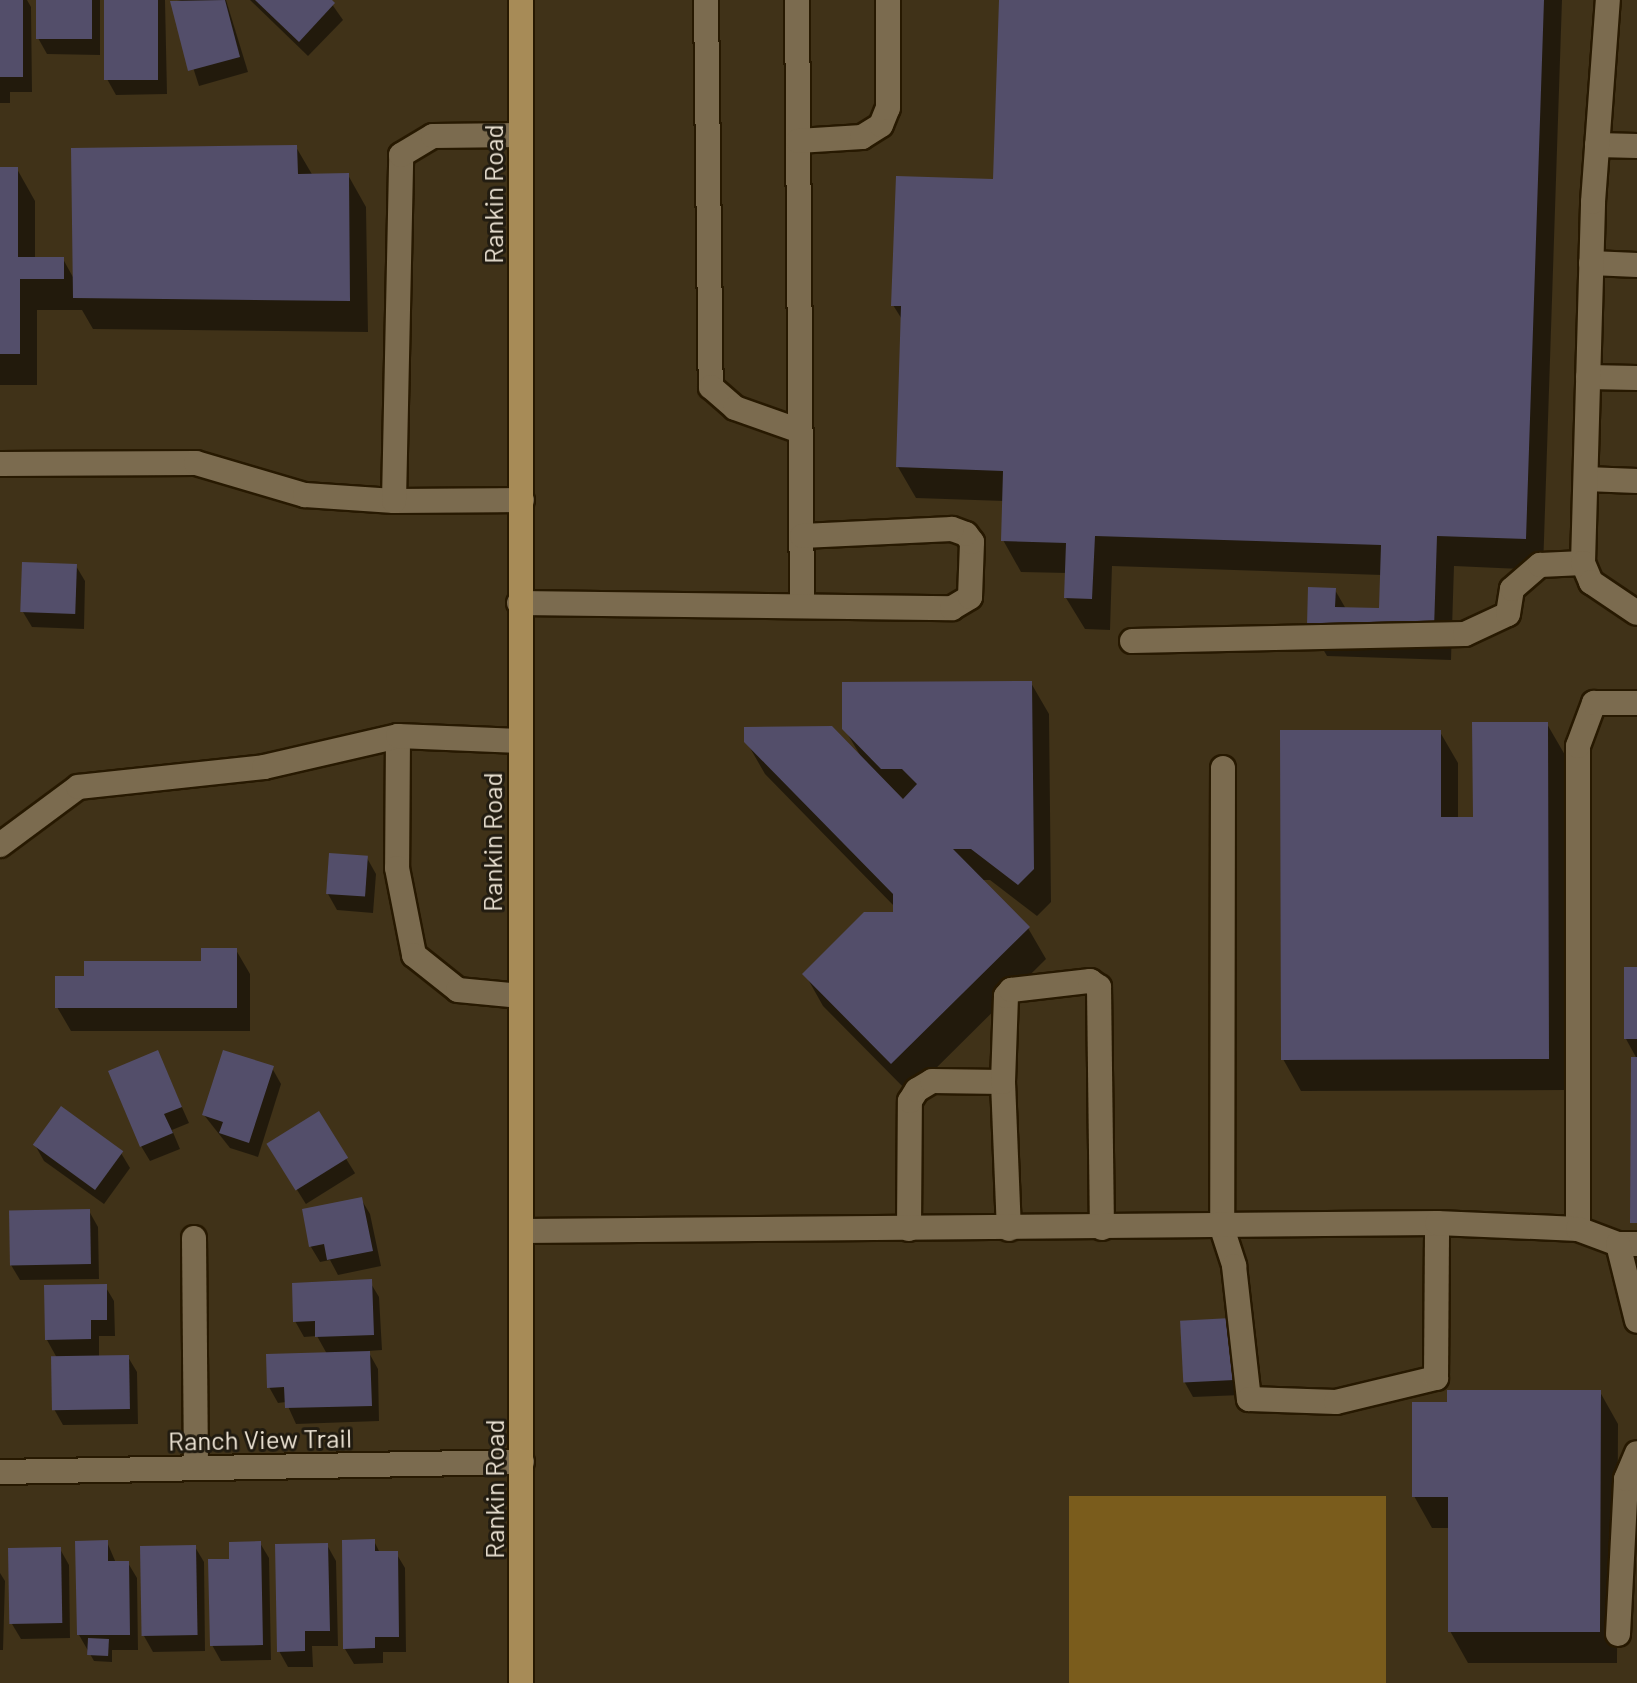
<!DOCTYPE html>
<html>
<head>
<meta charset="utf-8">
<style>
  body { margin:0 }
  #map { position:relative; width:1637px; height:1683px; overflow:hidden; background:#403218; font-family:Barlow,sans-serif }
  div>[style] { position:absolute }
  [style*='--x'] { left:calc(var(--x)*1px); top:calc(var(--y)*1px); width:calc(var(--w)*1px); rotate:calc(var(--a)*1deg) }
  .forest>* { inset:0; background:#7a5c1c; transform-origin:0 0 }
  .shadow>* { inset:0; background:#0007; transform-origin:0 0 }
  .building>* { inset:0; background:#534e6a; transform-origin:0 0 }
  .roads { filter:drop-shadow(2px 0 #271901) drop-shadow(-2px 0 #271901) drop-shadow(0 2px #271901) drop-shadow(0 -2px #271901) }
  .minor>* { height:24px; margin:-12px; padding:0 12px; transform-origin:12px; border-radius:12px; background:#7b6b4f }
  .major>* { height:24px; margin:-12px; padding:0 12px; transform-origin:12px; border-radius:12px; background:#a78b57 }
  span { translate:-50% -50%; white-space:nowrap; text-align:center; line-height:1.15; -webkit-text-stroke:6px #211b10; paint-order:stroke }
  .street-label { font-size:26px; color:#ece3d4 }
</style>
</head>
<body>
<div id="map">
  <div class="forest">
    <div style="left:1069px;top:1496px;width:317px;height:187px"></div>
  </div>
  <div class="shadow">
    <div style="clip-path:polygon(0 0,27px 0,31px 7px,32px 92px,10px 92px,10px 103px,0 103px)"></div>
    <div style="clip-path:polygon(38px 0,100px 0,100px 55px,47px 54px,38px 38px)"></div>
    <div style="clip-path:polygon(106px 0,165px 0,167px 94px,116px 95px,107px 79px)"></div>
    <div style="clip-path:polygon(182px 0,226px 0,248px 72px,199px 86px,172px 2px)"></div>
    <div style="clip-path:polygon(250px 0,329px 0,343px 20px,308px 56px)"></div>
    <div style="clip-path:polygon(1001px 0,1562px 0,1543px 570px,1454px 566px,1451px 660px,1327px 656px,1309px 625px,1335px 590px,1346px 609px,1381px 611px,1382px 575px,1112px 566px,1110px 630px,1085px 629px,1066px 598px,1067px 573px,1021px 572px,1003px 540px,1004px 501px,916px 498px,898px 467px,903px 321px,893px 305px,995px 181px)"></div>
    <div style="clip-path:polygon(296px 147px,313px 176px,348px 175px,366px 207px,368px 332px,93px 329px,82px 310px,37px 310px,37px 385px,0 385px,0 169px,17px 169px,35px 201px,35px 259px,63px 259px,74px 279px)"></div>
    <div style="clip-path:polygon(76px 566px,85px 581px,84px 629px,32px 627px,23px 612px)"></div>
    <div style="clip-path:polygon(1031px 683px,1049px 714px,1051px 902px,1037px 916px,990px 880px,981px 880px,1028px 928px,1046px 959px,910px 1094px,823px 1006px,805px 974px,895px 914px,895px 907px,765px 774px,746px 741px,860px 755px,844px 728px)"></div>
    <div style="clip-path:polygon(1547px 724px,1565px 755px,1566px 1090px,1301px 1091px,1283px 1059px,1440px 732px,1458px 763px,1458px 819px,1475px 819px)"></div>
    <div style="clip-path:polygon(367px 858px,376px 874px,373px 913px,337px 910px,328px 894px)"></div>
    <div style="clip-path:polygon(236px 950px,250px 974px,250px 1031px,71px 1031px,57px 1007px,86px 978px,203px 963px)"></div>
    <div style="clip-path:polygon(1637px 969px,1637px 1059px,1626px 1039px)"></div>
    <div style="clip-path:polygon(157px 1052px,189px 1123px,172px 1130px,180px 1149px,150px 1161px,141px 1146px)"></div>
    <div style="clip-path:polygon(272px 1068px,281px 1084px,258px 1157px,230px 1148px,204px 1115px)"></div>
    <div style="left:318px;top:1114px;width:70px;height:58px;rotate:58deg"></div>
    <div style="clip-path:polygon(35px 1145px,121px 1153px,130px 1168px,104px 1204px,44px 1161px)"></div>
    <div style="clip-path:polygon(361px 1199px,370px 1214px,381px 1266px,338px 1275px,330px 1260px,320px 1262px,311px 1247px,304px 1210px)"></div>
    <div style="clip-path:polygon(89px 1211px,98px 1227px,99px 1279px,20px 1280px,11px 1265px)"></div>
    <div style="clip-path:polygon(370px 1282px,379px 1297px,382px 1350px,368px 1351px,378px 1369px,379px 1421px,296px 1424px,286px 1402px,278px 1403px,269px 1387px,327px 1354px,317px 1336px,304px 1337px,295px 1321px)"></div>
    <div style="clip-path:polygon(105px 1286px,114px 1301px,115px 1336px,99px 1336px,99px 1357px,128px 1357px,137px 1372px,138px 1424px,63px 1425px,54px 1409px,57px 1358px,47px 1340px)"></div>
    <div style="clip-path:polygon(1230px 1320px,1241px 1395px,1193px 1397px,1184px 1381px)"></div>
    <div style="clip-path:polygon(1600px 1392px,1618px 1424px,1617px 1663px,1468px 1663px,1450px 1631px,1450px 1528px,1432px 1528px,1414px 1496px)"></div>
    <div style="clip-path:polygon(374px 1541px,380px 1553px,396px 1553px,405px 1568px,406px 1652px,383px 1652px,383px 1663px,354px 1664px,345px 1649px)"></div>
    <div style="clip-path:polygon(107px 1542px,116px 1563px,128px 1563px,137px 1578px,138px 1650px,112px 1650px,112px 1662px,94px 1661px,79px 1635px)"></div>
    <div style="clip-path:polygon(260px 1543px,269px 1558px,271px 1660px,221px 1661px,212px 1645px,231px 1561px)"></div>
    <div style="clip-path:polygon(327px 1545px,336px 1561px,338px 1646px,312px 1646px,313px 1667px,288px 1667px,279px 1651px)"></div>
    <div style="clip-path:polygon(195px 1547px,204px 1562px,205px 1651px,153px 1652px,144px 1636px)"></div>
    <div style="clip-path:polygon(60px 1549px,69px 1565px,70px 1638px,21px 1639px,12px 1624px)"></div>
    <div style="clip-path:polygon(0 1573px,5px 1581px,3px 1650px,0 1650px)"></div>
  </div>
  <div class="building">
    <div style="left:0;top:0;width:23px;height:77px"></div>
    <div style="left:36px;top:0;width:56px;height:39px"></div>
    <div style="left:104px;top:0;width:54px;height:80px"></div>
    <div style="clip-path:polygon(225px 0,240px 57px,188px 71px,170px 1px)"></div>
    <div style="clip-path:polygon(255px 0,332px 0,335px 3px,299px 42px)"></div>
    <div style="clip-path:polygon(999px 0,1544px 0,1526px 539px,1437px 536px,1434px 629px,1307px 625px,1308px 587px,1336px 588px,1335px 607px,1379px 608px,1381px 545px,1095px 536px,1092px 599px,1064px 598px,1066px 543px,1001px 541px,1003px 471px,896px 467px,901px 306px,891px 306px,896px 176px,993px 179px)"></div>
    <div style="clip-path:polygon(297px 145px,298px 174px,349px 173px,350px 301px,73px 298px,71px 148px)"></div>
    <div style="clip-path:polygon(0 167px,18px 167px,18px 257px,64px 257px,64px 279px,20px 279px,20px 354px,0 354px)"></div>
    <div style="left:22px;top:562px;width:55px;height:50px;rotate:2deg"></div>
    <div style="clip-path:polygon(1032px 681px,1034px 869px,1018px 885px,971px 849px,953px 849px,1030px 927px,891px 1064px,802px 974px,864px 912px,893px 912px,893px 894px,744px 742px,744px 727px,832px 726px,903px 799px,917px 784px,902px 769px,881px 769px,842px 729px,842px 682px)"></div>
    <div style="clip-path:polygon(1472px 722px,1548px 722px,1549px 1059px,1281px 1060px,1280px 730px,1441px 730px,1441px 817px,1473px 817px)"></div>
    <div style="left:329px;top:853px;width:39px;height:41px;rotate:4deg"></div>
    <div style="clip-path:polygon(201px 948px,237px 948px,237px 1008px,55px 1008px,55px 976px,84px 976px,84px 961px,201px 961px)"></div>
    <div style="left:1624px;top:967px;width:13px;height:72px"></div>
    <div style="clip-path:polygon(158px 1050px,182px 1107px,164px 1114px,173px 1133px,140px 1147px,108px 1071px)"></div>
    <div style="clip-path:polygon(223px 1050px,274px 1066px,249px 1143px,219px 1133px,223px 1122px,202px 1115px)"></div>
    <div style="clip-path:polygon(1631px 1057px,1637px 1057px,1637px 1223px,1630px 1223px)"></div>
    <div style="left:61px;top:1106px;width:77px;height:48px;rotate:36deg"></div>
    <div style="left:319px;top:1111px;width:55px;height:62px;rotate:58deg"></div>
    <div style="clip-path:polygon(362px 1197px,373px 1251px,327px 1260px,324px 1244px,309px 1247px,302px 1209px)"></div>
    <div style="left:90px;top:1209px;width:55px;height:81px;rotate:89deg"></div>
    <div style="clip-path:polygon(372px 1279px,374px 1335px,315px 1337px,315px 1321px,293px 1322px,292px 1283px)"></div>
    <div style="clip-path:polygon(107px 1284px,107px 1320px,91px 1320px,91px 1339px,45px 1340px,44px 1285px)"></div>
    <div style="left:1231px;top:1318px;width:62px;height:51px;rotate:87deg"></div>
    <div style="clip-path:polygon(370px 1351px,372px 1406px,285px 1408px,284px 1387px,267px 1388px,266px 1354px)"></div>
    <div style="left:129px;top:1355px;width:54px;height:78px;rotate:89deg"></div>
    <div style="clip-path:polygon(1447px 1390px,1601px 1390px,1600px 1632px,1448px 1632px,1448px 1497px,1412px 1497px,1412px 1402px,1447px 1402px)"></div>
    <div style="clip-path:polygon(375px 1539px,375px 1551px,398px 1551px,399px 1637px,375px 1637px,375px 1648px,343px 1649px,342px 1540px)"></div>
    <div style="clip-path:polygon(108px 1540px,108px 1561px,129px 1561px,130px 1635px,77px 1635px,75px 1541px)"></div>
    <div style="clip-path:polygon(261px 1541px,263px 1645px,210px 1646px,208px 1559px,229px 1559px,229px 1542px)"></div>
    <div style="clip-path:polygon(328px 1543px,330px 1631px,305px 1631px,305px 1651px,277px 1652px,275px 1544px)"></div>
    <div style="left:196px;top:1545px;width:90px;height:56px;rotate:89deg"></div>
    <div style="left:61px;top:1547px;width:76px;height:53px;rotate:89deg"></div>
    <div style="left:88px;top:1638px;width:21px;height:17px;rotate:3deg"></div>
  </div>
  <div class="roads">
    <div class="minor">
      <div style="--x:706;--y:0;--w:387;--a:89.3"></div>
      <div style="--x:711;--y:387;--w:32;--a:41"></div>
      <div style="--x:735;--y:408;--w:69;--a:19.5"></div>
      <div style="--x:797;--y:0;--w:605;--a:89.53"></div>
      <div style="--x:798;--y:141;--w:64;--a:-3.6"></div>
      <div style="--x:862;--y:137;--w:22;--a:-32"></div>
      <div style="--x:881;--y:125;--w:18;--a:-68"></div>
      <div style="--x:888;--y:108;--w:108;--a:-90"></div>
      <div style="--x:1597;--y:145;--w:40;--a:1.4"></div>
      <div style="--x:1591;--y:263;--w:46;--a:2.5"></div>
      <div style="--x:1588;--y:377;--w:49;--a:1.2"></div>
      <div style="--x:0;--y:464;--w:196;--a:-0.3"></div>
      <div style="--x:196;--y:463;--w:114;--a:16.4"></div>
      <div style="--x:305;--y:495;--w:89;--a:3.9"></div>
      <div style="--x:394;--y:501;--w:128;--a:-0.4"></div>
      <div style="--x:1586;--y:479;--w:51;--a:2.2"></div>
      <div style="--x:394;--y:501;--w:346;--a:-88.8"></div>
      <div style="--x:401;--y:155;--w:37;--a:-31"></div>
      <div style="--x:433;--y:136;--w:88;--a:-0.7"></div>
      <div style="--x:1583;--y:563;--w:361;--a:-88.4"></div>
      <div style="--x:1593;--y:202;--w:203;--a:-85.8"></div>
      <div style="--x:519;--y:603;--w:433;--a:0.7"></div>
      <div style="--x:952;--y:608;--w:21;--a:-31"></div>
      <div style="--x:970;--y:597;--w:55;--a:-87.9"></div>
      <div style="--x:972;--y:542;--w:10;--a:-127"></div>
      <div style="--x:966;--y:534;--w:15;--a:-160"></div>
      <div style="--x:952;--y:529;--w:150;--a:177.3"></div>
      <div style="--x:1132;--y:641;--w:333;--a:-1.2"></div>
      <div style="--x:1465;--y:634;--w:47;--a:-24.9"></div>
      <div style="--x:1508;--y:614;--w:25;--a:-81"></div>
      <div style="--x:1512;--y:589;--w:37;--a:-41"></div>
      <div style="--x:1540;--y:565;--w:43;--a:-2.7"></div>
      <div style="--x:1583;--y:563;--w:21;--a:67"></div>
      <div style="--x:1591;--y:582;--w:55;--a:34"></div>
      <div style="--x:398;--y:736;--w:132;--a:90.4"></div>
      <div style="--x:397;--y:868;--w:89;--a:78.9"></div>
      <div style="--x:414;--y:955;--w:56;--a:38.5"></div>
      <div style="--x:458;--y:990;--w:63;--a:5.4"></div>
      <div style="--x:1223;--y:768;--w:460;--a:90.1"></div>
      <div style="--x:1222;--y:1228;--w:40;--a:72"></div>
      <div style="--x:1234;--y:1266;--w:134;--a:83.6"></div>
      <div style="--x:1249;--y:1399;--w:87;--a:2"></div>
      <div style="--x:1336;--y:1402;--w:103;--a:-13.5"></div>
      <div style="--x:1436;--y:1378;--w:155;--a:-89.6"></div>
      <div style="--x:0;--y:845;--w:97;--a:-36.6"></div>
      <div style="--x:78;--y:787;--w:187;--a:-6.1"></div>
      <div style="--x:264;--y:767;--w:138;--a:-13"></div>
      <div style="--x:398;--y:736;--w:122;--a:2.3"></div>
      <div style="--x:1003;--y:1082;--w:147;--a:87.7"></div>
      <div style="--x:909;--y:1229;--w:128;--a:-89.6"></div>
      <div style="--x:910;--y:1101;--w:13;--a:-58"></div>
      <div style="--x:917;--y:1090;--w:17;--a:-31"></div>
      <div style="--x:932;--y:1081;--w:71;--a:0.8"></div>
      <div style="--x:1003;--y:1082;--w:86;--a:-88"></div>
      <div style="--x:1006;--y:996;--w:8;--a:-50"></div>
      <div style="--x:1011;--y:990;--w:80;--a:-6.5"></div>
      <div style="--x:1090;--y:981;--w:11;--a:34"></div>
      <div style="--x:1099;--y:987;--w:241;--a:89.3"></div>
      <div style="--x:1578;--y:1229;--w:483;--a:-90"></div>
      <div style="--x:1578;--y:746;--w:46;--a:-69.6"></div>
      <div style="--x:1594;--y:703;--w:43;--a:0"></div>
      <div style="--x:522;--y:1231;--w:915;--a:-0.5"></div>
      <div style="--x:1437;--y:1223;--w:141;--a:2.4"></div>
      <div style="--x:1578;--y:1229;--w:43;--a:20.6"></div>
      <div style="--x:1618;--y:1244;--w:19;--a:0"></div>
      <div style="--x:194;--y:1238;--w:230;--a:89.5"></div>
      <div style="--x:1618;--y:1244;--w:79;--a:76.1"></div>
      <div style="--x:0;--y:1472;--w:522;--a:-1.1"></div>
      <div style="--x:1618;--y:1634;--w:155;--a:-87"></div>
      <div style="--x:1626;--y:1479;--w:28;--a:-67"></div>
    </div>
    <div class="major">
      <div style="--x:521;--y:0;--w:1683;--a:90"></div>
    </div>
  </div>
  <div class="street-label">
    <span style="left:493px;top:194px;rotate:-90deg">Rankin Road</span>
    <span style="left:492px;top:842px;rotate:-90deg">Rankin Road</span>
    <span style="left:260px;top:1439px;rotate:-1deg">Ranch View Trail</span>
    <span style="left:494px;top:1489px;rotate:-90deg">Rankin Road</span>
  </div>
</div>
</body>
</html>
